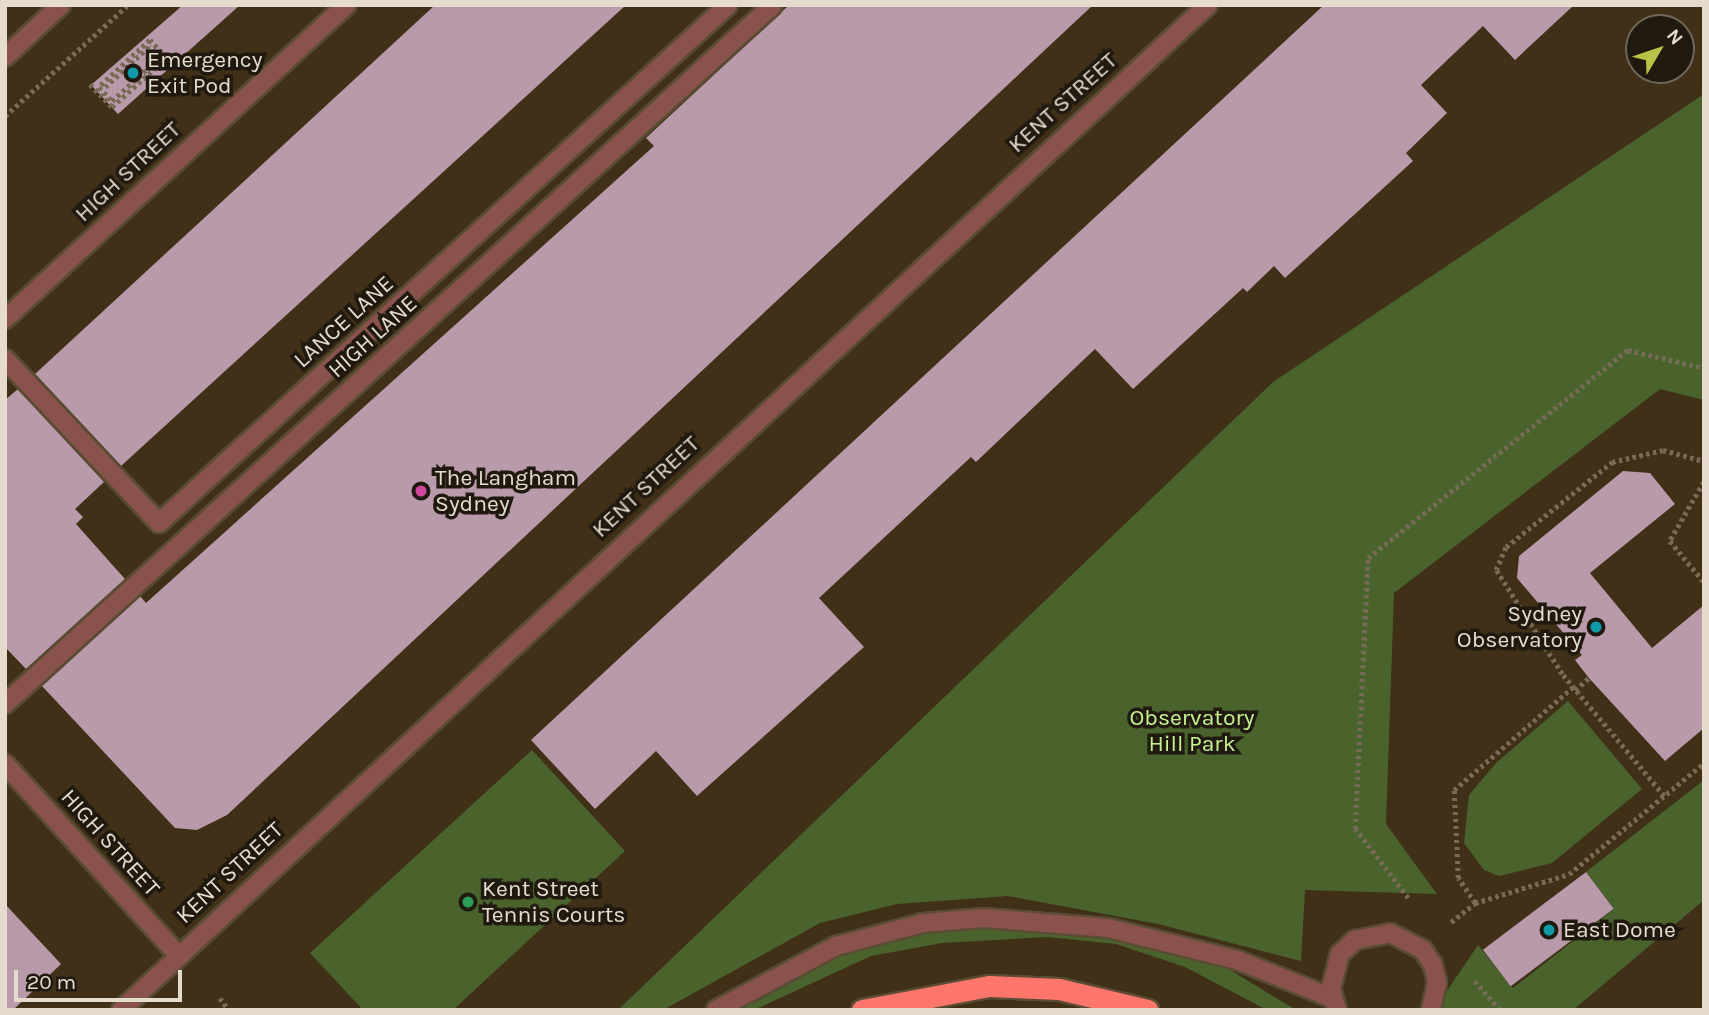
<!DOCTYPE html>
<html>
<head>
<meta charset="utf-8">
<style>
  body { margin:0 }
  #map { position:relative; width:1709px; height:1015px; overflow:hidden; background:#3f3017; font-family:Karla,sans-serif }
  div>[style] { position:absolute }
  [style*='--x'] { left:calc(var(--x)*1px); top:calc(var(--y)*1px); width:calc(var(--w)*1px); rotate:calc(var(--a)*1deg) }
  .green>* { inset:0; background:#4a632d }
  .building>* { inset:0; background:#b99aaa; transform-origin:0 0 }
  .path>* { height:4.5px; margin-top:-2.25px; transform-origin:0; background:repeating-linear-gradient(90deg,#786b56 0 3.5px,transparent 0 7px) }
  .roads { filter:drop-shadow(2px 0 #5a4c34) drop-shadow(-2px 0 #5a4c34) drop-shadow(0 2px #5a4c34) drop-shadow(0 -2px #5a4c34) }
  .minor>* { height:18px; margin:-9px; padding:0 9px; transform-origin:9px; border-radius:9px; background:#89524c }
  .highway>* { height:21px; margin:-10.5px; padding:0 10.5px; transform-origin:10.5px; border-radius:10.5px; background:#fc766b }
  .dots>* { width:19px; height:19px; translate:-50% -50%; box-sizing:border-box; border:4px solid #20190f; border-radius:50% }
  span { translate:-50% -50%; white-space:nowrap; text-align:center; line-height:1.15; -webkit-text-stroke:7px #20190f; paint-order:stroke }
  .poi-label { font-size:23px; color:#e5dccd }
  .left { translate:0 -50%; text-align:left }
  .right { translate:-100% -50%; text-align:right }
  .street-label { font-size:23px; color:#e5dccd }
  .park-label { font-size:23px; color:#c4f391 }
  .frame { position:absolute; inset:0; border:7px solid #e5dccd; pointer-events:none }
  .north { position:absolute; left:1625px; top:14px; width:70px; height:70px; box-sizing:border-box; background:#20190f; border:2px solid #6f675b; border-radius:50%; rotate:51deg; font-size:19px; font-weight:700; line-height:28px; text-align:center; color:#e5dccd }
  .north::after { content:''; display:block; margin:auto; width:24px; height:32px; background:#b9c146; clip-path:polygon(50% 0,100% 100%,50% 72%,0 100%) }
  .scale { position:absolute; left:14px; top:970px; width:168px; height:32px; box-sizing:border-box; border:4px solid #e5dccd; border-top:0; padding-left:9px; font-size:21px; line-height:24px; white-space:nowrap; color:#e5dccd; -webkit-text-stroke:5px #20190f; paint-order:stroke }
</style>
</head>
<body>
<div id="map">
  <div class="green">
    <div style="clip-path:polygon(1704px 94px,1704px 400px,1660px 389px,1394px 593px,1386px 824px,1437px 894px,1305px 890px,1301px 961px,1158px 924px,1008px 896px,897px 904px,820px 923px,663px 1010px,618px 1010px,1273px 382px)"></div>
    <div style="clip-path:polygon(1568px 701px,1642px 789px,1552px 863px,1499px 876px,1484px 870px,1464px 843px,1469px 795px,1496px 763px)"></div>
    <div style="clip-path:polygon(532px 750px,625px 851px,453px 1010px,363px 1010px,310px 953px)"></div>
    <div style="clip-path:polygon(1704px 780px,1704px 900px,1573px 1010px,1434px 1010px,1478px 945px,1513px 988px,1614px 909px,1586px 872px)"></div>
    <div style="clip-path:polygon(1029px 915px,1222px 965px,1296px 1010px,1267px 1010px,1185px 967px,1116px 944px,1048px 937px,942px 943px,871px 956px,754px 1010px,723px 1010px,790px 969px,911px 929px)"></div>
  </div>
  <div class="building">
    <div style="clip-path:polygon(183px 5px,240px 5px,118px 114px,91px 85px)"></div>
    <div style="clip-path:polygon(435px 5px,626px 5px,121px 466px,35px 374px)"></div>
    <div style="clip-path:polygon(789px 5px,1093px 5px,227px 815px,197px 830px,175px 828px,42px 686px,140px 596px,146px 603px,654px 146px,646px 138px)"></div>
    <div style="clip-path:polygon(1324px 5px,1574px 5px,1515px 60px,1483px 26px,1421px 85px,1447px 113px,1406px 153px,1413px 161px,1285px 278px,1274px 266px,1247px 292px,1243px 288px,1133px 389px,1095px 349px,976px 462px,971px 457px,819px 598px,864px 647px,697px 796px,656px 751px,595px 809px,531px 740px)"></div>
    <div style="clip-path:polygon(18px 389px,104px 482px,75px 509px,83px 517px,76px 524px,125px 579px,26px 669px,5px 647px,5px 400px)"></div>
    <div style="clip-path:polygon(1623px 471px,1650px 473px,1675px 504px,1590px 573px,1652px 648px,1704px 605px,1704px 728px,1665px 761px,1589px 678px,1575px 660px,1582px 655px,1517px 578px,1519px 556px)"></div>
    <div style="left:1586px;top:872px;width:46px;height:129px;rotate:53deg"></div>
    <div style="clip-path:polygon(5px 904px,61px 964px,13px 1010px,5px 1010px)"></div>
  </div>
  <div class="path">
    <div style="--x:90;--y:84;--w:32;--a:46"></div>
    <div style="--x:112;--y:107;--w:73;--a:-42.2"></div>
    <div style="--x:166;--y:58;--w:24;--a:-132"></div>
    <div style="--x:150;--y:40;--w:69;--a:137.3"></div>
    <div style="--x:99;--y:87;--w:19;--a:47"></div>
    <div style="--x:112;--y:101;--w:64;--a:-42.5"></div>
    <div style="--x:159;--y:58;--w:15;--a:-132"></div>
    <div style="--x:149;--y:47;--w:59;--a:137.1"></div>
    <div style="--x:5;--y:116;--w:166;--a:-42.1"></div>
    <div style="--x:1704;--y:482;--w:68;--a:120"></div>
    <div style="--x:1670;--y:541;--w:53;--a:50.3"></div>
    <div style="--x:1575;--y:690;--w:18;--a:-41"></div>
    <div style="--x:1664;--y:796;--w:159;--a:-129.9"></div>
    <div style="--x:1562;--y:674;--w:123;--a:-122.4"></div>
    <div style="--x:1496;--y:570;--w:25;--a:-67"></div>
    <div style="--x:1506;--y:547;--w:136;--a:-38.7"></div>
    <div style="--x:1612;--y:462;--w:52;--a:-13.2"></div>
    <div style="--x:1663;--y:450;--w:42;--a:15"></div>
    <div style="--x:1408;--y:898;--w:87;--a:-127.5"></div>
    <div style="--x:1355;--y:829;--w:271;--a:-87.3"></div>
    <div style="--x:1368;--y:558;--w:333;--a:-38.7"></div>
    <div style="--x:1628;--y:350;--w:78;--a:13.3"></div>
    <div style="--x:1475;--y:903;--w:30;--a:-124"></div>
    <div style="--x:1458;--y:878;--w:88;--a:-92.6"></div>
    <div style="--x:1454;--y:790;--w:157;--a:-40.9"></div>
    <div style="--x:1451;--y:922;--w:31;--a:-38"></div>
    <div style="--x:1475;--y:903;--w:98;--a:-17.1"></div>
    <div style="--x:1569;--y:874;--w:175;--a:-39.4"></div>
    <div style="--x:1475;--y:981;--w:38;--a:49"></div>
    <div style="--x:220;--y:998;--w:15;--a:53"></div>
  </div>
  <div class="roads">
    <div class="minor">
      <div style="--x:5;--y:57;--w:76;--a:-42.9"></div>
      <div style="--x:5;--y:319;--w:464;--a:-42.6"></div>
      <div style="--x:5;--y:359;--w:225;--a:46.8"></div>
      <div style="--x:159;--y:523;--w:769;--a:-42.31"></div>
      <div style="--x:5;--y:704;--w:1038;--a:-42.31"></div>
      <div style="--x:5;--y:764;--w:258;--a:47.8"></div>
      <div style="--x:121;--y:1010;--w:1480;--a:-42.76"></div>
      <div style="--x:716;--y:1010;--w:136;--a:-28.1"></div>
      <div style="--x:836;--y:946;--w:90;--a:-14.8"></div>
      <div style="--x:923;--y:923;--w:61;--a:-4.7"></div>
      <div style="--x:984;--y:918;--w:124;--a:4.6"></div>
      <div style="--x:1108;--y:928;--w:133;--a:13.9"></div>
      <div style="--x:1237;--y:960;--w:102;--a:21.8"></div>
      <div style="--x:1337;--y:1010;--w:22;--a:-106"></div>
      <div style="--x:1331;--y:989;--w:36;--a:-76"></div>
      <div style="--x:1340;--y:954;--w:21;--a:-43"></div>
      <div style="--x:1355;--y:940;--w:36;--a:-11"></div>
      <div style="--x:1390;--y:933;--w:37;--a:27"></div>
      <div style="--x:1423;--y:950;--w:18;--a:56"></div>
      <div style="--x:1433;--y:965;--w:18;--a:77"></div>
      <div style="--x:1437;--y:983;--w:28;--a:103"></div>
    </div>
    <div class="highway">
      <div style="--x:862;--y:1010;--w:129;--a:-10.7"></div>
      <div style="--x:989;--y:986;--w:70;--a:2.5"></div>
      <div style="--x:1059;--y:989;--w:91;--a:13.3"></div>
    </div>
  </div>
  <div class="dots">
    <div style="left:133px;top:73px;background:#0f9aa8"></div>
    <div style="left:421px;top:491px;background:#d1479c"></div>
    <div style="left:1596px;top:627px;background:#0f9aa8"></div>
    <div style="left:468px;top:902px;background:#2e9e5b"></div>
    <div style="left:1549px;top:930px;background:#0f9aa8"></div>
  </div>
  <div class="poi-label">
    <span class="left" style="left:147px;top:73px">Emergency<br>Exit Pod</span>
    <span class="left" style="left:435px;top:491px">The Langham<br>Sydney</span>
    <span class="right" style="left:1582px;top:627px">Sydney<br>Observatory</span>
    <span class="left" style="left:482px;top:902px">Kent Street<br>Tennis Courts</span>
    <span class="left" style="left:1563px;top:930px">East Dome</span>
  </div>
  <div class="street-label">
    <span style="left:1063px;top:103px;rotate:-42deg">KENT STREET</span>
    <span style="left:128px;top:172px;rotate:-43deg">HIGH STREET</span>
    <span style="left:344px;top:322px;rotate:-42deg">LANCE LANE</span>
    <span style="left:373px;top:337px;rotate:-42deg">HIGH LANE</span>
    <span style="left:646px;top:487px;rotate:-43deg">KENT STREET</span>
    <span style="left:110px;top:843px;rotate:48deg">HIGH STREET</span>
    <span style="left:230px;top:873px;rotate:-43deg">KENT STREET</span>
  </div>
  <div class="park-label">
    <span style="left:1192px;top:731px">Observatory<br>Hill Park</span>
  </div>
  <div class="frame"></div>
  <div class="north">N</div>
  <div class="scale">20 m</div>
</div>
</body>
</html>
